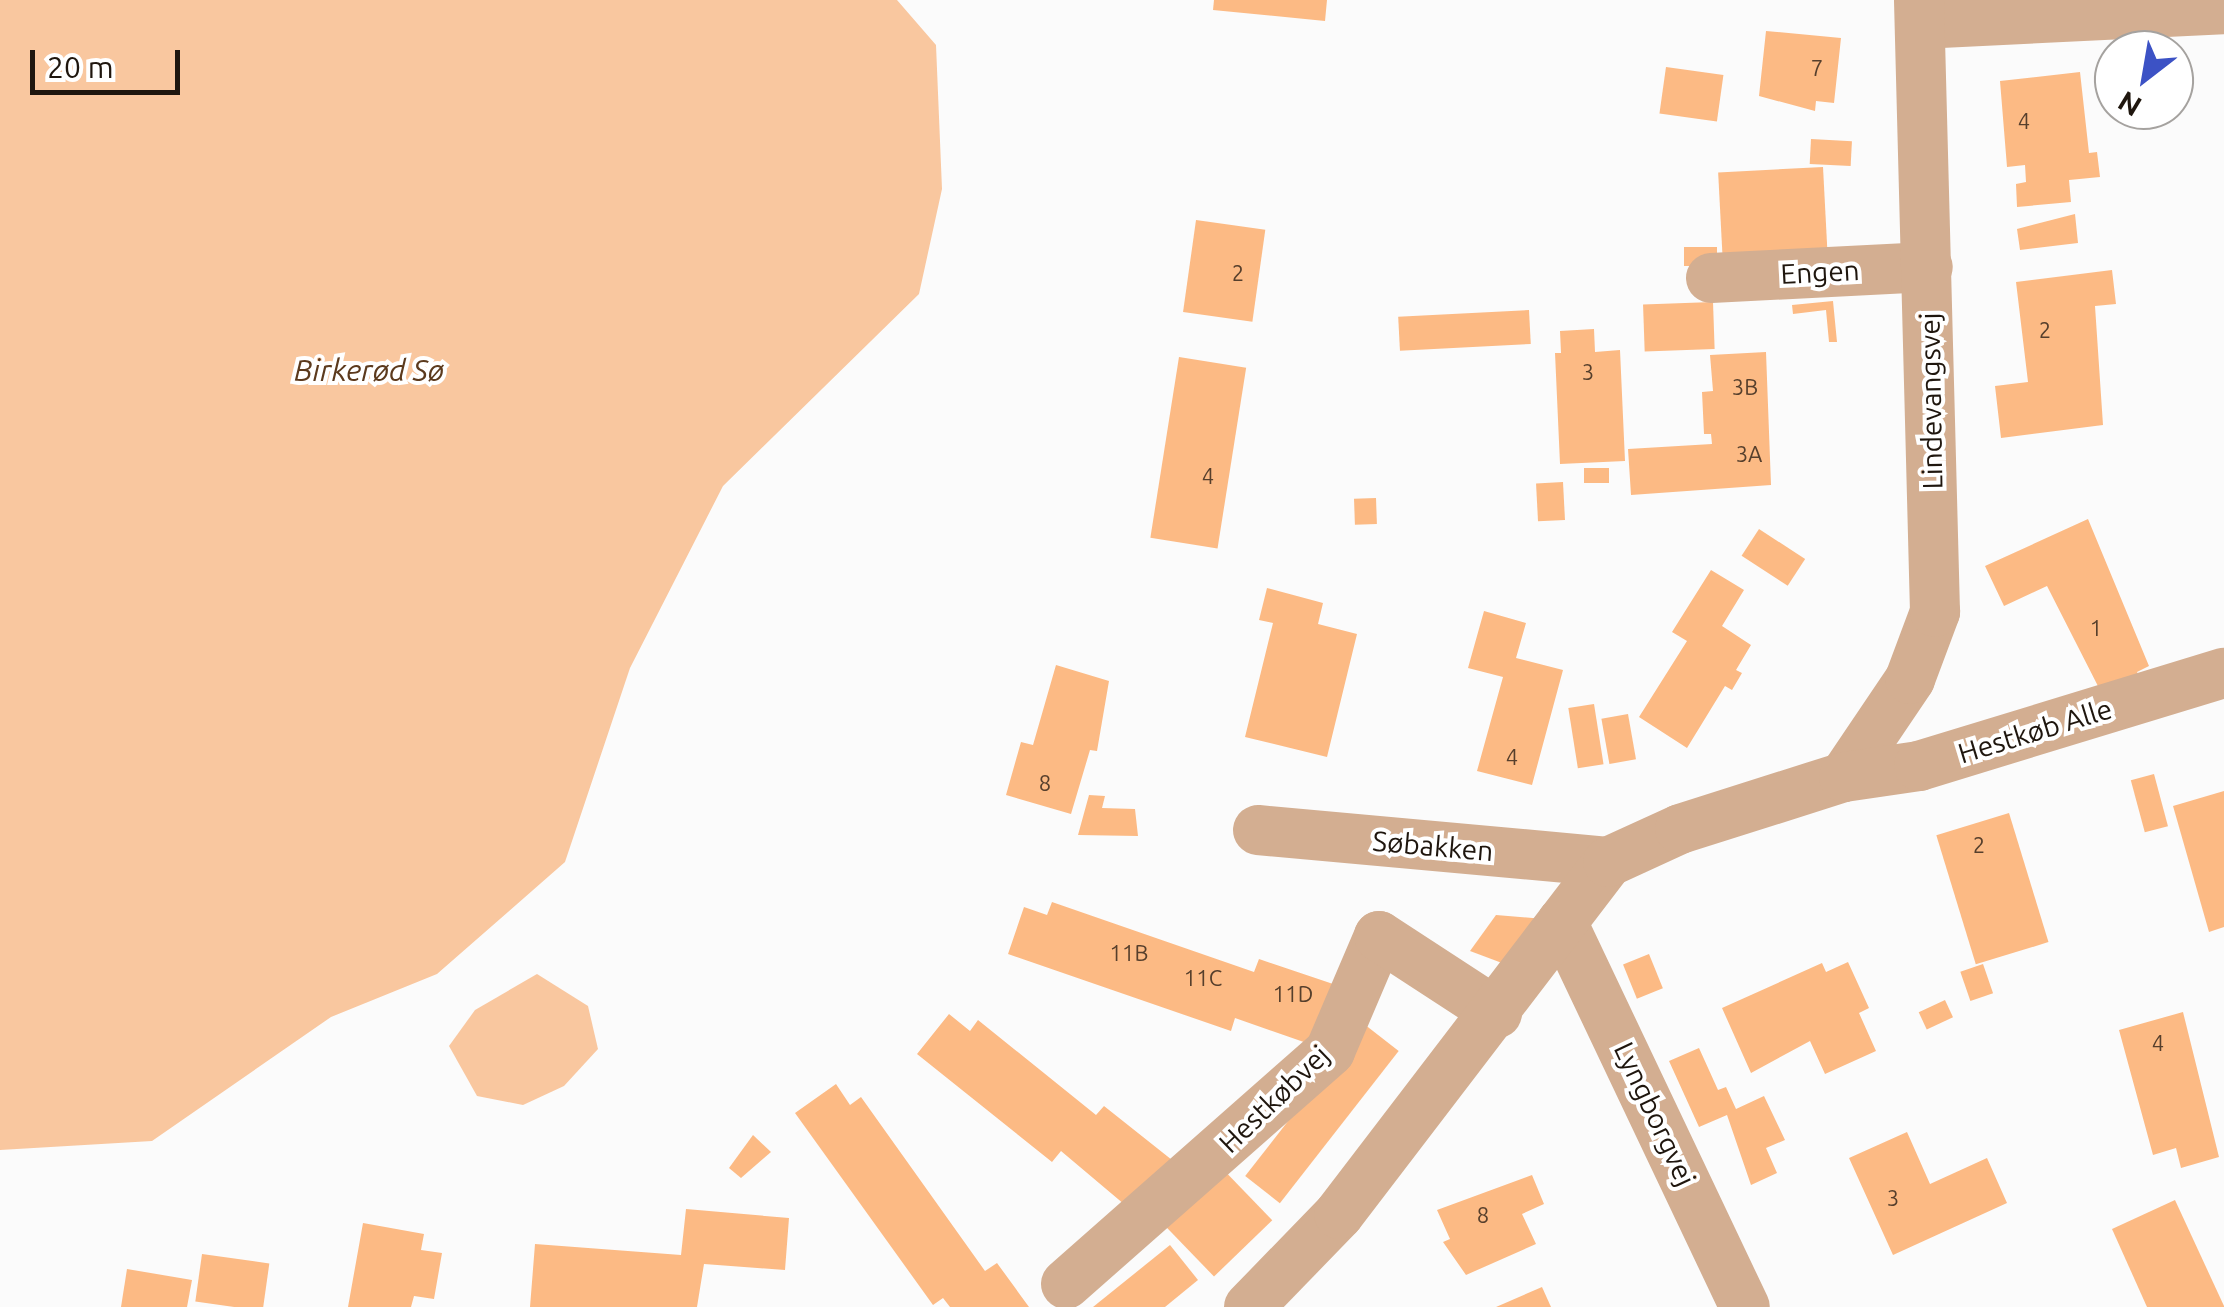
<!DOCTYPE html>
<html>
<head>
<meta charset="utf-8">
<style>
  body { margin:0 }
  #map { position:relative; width:2224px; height:1307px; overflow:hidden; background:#fbfbfb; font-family:Ubuntu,sans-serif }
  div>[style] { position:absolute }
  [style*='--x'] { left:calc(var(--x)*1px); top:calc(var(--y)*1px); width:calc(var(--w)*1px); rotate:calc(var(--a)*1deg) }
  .water>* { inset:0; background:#f9c79f }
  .building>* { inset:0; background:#fcba84; transform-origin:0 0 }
  .minor>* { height:50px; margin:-25px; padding:0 25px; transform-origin:25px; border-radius:25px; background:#d3ae91 }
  span { translate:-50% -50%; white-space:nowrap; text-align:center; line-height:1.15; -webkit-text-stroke:8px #fff; paint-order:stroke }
  .number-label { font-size:22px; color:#563f2c }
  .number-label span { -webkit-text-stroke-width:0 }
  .street-label { font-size:28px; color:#1f160e }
  .water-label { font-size:30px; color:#5c3a1d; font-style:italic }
  .north { position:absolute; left:2094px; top:30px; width:100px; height:100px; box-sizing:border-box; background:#fff; border:2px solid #a5a29f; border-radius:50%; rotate:211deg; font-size:28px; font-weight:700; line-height:40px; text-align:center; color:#1f160e }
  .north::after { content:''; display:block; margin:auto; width:35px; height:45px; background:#3c52c5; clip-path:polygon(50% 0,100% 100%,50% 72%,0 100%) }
  .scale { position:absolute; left:30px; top:50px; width:150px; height:45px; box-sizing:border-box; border:5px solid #1f160e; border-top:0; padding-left:12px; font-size:30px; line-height:35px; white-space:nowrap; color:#1f160e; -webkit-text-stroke:8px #fff; paint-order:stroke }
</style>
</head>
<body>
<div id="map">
  <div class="water">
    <div style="clip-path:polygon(0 0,897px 0,936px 45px,942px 189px,919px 294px,723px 486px,630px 668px,565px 862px,437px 974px,331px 1017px,152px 1141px,0 1150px)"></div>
    <div style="clip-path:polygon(537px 974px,588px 1006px,598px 1049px,564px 1086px,523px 1105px,477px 1096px,449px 1046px,475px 1010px)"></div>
  </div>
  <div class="building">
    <div style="clip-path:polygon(1214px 0,1327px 0,1325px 21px,1213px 10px)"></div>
    <div style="clip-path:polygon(1766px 31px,1841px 38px,1834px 103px,1816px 101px,1815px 111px,1759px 96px)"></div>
    <div style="left:1666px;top:67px;width:58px;height:47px;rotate:8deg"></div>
    <div style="clip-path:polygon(2080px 72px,2089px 153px,2097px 152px,2100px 177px,2069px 180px,2071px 202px,2017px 207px,2016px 184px,2026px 182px,2025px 165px,2007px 167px,2000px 81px)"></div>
    <div style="left:1811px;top:139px;width:41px;height:25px;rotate:3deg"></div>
    <div style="left:1823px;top:167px;width:91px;height:105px;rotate:87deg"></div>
    <div style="clip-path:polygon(2075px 214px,2078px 243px,2020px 250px,2017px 229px)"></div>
    <div style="left:1196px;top:220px;width:70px;height:93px;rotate:8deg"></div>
    <div style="left:1684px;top:247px;width:33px;height:19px"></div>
    <div style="clip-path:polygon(2112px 270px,2116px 304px,2095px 306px,2103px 425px,2001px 438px,1995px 386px,2028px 382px,2016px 282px)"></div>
    <div style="clip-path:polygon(1833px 301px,1837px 342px,1829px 342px,1826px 310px,1793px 314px,1792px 305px)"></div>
    <div style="left:1713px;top:302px;width:47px;height:70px;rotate:88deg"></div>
    <div style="left:1529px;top:310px;width:34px;height:131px;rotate:87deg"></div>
    <div style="clip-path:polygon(1594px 329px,1595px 352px,1620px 350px,1625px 461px,1560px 464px,1555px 353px,1561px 353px,1560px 331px)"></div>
    <div style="clip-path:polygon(1766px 352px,1771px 485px,1631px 495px,1628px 449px,1712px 444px,1711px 434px,1704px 434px,1702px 392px,1713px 391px,1710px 355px)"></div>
    <div style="left:1179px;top:357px;width:68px;height:183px;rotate:9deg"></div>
    <div style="left:1609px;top:468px;width:15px;height:25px;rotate:90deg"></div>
    <div style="left:1563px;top:482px;width:38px;height:27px;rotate:87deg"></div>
    <div style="left:1376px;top:498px;width:26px;height:22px;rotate:88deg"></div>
    <div style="clip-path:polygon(2088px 519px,2149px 666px,2137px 672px,2142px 682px,2102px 694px,2047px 586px,2004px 606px,1985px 566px)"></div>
    <div style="left:1759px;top:529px;width:55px;height:32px;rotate:33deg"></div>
    <div style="clip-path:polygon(1711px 570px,1744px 590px,1722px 626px,1751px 645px,1736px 670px,1742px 673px,1732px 690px,1725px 686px,1687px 748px,1639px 717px,1687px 641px,1672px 632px)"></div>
    <div style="clip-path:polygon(1267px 588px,1323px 603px,1318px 624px,1357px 634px,1327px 757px,1245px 737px,1273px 623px,1259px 620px)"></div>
    <div style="clip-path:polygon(1484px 611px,1526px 623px,1516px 658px,1563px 670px,1532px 785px,1477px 771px,1503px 677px,1468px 668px)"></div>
    <div style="clip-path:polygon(1056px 665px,1109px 681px,1097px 751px,1090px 750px,1071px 814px,1006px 795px,1021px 742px,1033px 745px)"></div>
    <div style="left:1594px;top:704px;width:61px;height:26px;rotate:81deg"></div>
    <div style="left:1628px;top:714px;width:46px;height:27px;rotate:80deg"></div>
    <div style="left:2154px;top:774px;width:54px;height:24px;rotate:75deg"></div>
    <div style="clip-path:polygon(2224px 791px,2224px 927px,2209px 932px,2173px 806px)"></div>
    <div style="clip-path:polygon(1089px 795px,1105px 796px,1102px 808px,1135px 809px,1138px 836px,1078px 835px)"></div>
    <div style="left:2009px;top:813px;width:135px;height:76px;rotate:73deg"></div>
    <div style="clip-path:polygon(1052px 902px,1254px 972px,1259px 959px,1342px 987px,1321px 1048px,1235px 1018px,1231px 1031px,1008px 954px,1024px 907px,1047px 915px)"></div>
    <div style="clip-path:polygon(1496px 915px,1544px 919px,1510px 966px,1470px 951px)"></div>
    <div style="left:1649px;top:954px;width:37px;height:28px;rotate:68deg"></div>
    <div style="clip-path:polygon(1848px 962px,1869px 1008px,1859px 1013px,1876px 1051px,1825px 1074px,1810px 1041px,1751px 1073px,1722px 1008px,1822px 963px,1826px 972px)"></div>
    <div style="left:1983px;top:964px;width:31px;height:24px;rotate:71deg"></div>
    <div style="left:1945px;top:1000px;width:19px;height:29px;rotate:65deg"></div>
    <div style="clip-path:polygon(2183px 1012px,2219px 1157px,2181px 1168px,2176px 1148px,2153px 1155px,2119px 1030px)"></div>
    <div style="clip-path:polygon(949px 1014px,970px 1031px,978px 1020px,1096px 1115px,1104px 1106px,1172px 1160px,1131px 1210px,1061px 1151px,1052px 1162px,917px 1054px)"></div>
    <div style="left:1364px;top:1024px;width:44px;height:193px;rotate:38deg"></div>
    <div style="clip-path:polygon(1699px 1048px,1718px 1090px,1726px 1087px,1736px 1109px,1764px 1096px,1785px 1140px,1766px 1148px,1777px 1173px,1751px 1185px,1727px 1115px,1699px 1127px,1669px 1061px)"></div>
    <div style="clip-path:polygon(836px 1084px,850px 1105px,861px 1097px,985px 1271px,997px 1263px,1029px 1307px,950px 1307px,943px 1298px,933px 1305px,795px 1113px)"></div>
    <div style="clip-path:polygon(1907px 1132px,1930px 1184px,1987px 1158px,2007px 1203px,1893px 1255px,1849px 1158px)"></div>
    <div style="clip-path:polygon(753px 1135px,771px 1152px,741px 1178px,729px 1168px)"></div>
    <div style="left:1216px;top:1162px;width:81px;height:81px;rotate:46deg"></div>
    <div style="clip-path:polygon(1532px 1175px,1544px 1204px,1522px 1214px,1536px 1244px,1466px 1275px,1443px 1242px,1450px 1239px,1437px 1210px)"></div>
    <div style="clip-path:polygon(2175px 1200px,2224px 1306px,2224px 1307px,2147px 1307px,2112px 1229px)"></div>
    <div style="clip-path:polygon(686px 1209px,789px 1218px,785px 1270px,704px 1264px,697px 1307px,530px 1307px,535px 1244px,681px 1255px)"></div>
    <div style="clip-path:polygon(363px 1223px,424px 1234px,421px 1250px,442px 1253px,434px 1299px,414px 1296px,411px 1307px,348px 1307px)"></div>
    <div style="clip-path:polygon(1170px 1245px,1198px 1280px,1165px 1307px,1093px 1307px)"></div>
    <div style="left:202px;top:1254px;width:68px;height:48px;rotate:8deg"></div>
    <div style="clip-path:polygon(127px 1269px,192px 1280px,187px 1307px,121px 1307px)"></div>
    <div style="clip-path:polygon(1542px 1287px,1551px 1307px,1496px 1307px)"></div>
  </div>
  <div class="minor">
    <div style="--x:1920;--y:24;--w:304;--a:-2.8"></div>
    <div style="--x:1711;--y:278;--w:217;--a:-2.9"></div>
    <div style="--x:1844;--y:777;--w:118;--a:-56"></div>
    <div style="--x:1910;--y:679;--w:72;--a:-69.5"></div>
    <div style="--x:1935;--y:612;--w:612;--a:-91.5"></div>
    <div style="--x:1258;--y:830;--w:351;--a:5.2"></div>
    <div style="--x:1562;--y:922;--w:426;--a:64.6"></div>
    <div style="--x:1066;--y:1284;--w:352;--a:-41.4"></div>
    <div style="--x:1330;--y:1051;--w:125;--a:-66.9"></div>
    <div style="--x:1379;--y:936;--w:141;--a:33.1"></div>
    <div style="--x:1249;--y:1307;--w:129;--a:-45.9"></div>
    <div style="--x:1339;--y:1214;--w:443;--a:-52.6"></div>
    <div style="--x:1608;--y:862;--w:79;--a:-24.6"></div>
    <div style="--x:1680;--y:829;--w:172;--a:-17.6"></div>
    <div style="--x:1844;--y:777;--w:76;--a:-8.3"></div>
    <div style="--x:1919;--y:766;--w:319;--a:-17"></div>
  </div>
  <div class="number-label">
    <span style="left:1817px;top:68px">7</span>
    <span style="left:2024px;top:121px">4</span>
    <span style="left:1238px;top:273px">2</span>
    <span style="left:2045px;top:330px">2</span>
    <span style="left:1588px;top:372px">3</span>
    <span style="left:1745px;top:387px">3B</span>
    <span style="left:1749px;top:454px">3A</span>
    <span style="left:1208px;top:476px">4</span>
    <span style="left:2096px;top:628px">1</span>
    <span style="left:1512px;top:757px">4</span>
    <span style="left:1045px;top:783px">8</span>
    <span style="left:1979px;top:845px">2</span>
    <span style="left:1129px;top:953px">11B</span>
    <span style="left:1203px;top:978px">11C</span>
    <span style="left:1293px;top:994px">11D</span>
    <span style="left:2158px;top:1043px">4</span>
    <span style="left:1893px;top:1198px">3</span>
    <span style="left:1483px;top:1215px">8</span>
  </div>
  <div class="street-label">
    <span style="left:1820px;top:272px;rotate:-3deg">Engen</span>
    <span style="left:1931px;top:401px;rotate:-91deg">Lindevangsvej</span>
    <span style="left:2035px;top:731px;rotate:-17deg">Hestkøb Alle</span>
    <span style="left:1433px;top:846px;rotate:5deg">Søbakken</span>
    <span style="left:1274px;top:1099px;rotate:-44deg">Hestkøbvej</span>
    <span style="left:1655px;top:1114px;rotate:65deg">Lyngborgvej</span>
  </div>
  <div class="water-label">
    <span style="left:369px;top:370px">Birkerød Sø</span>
  </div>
  <div class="north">N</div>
  <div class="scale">20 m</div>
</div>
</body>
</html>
